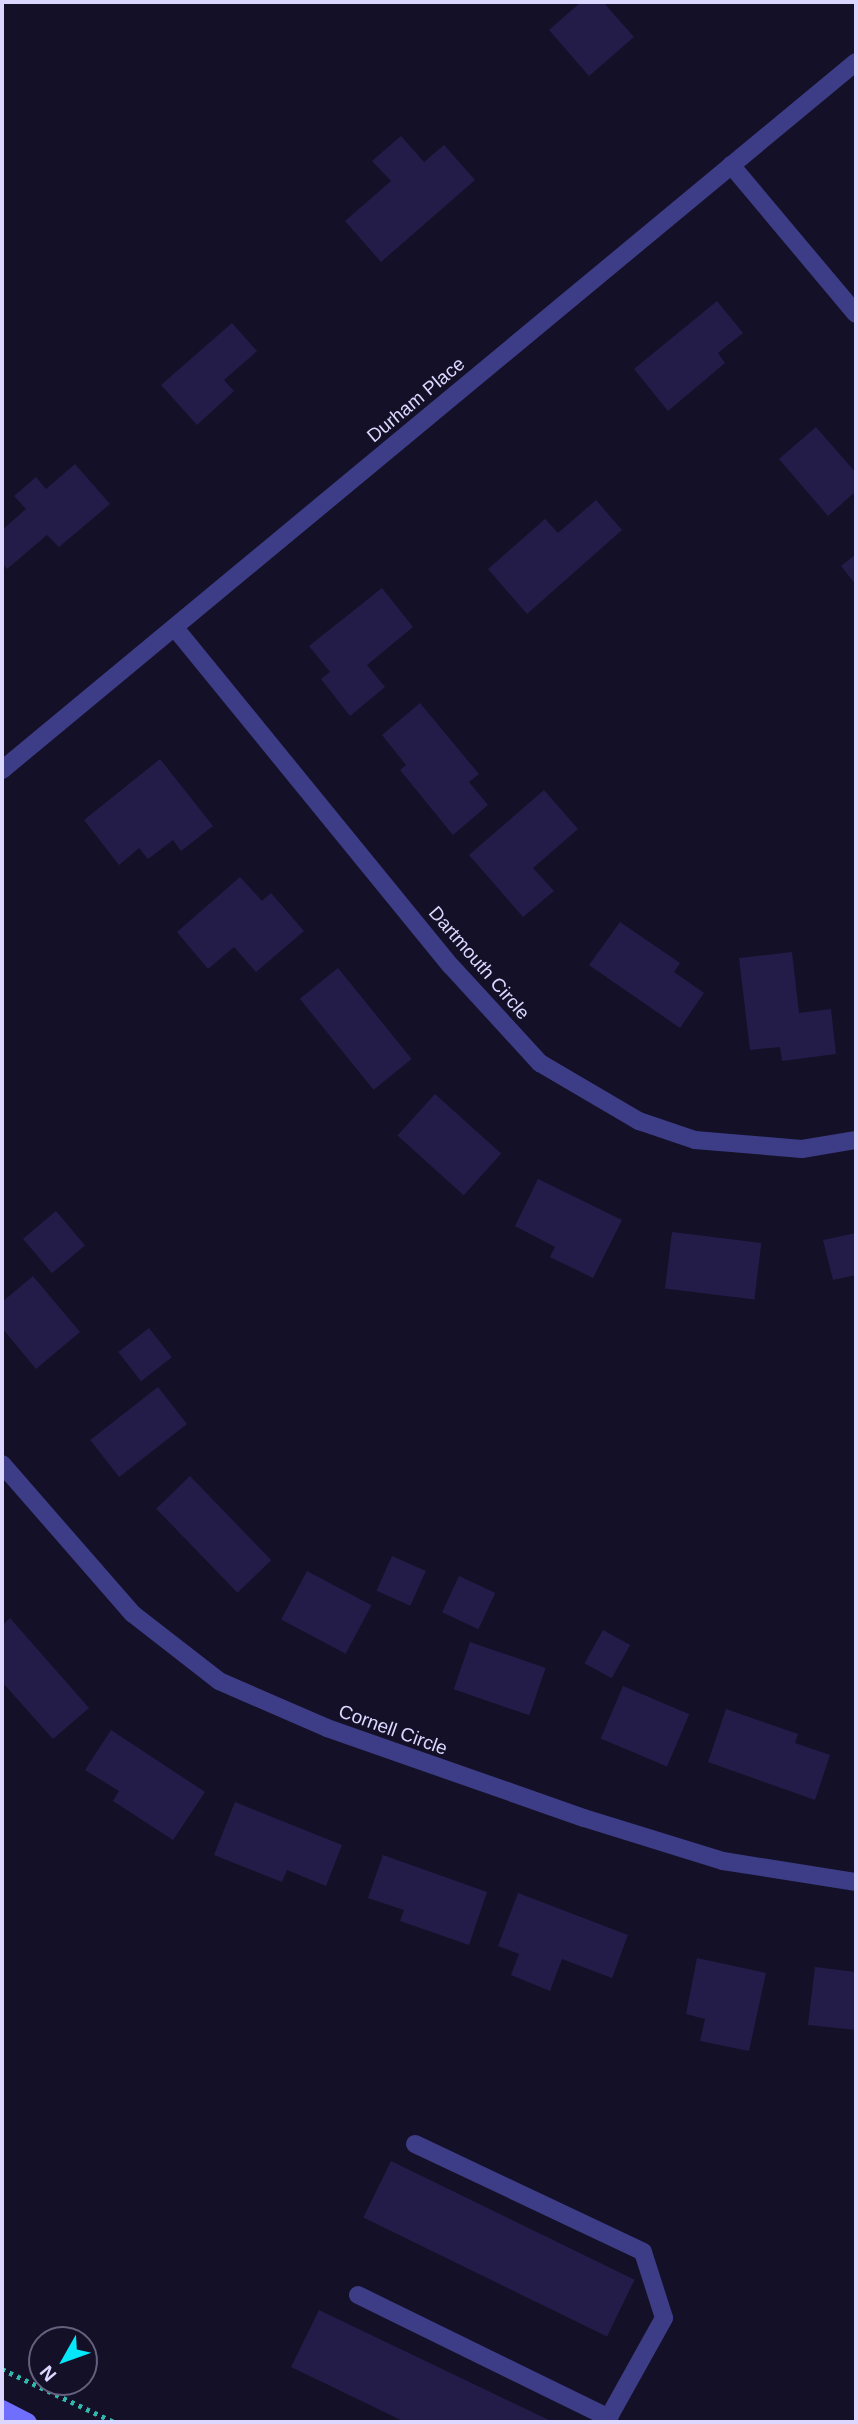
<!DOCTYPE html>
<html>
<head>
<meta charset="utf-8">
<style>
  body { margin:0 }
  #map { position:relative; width:858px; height:2424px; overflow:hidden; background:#141027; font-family:Arial,sans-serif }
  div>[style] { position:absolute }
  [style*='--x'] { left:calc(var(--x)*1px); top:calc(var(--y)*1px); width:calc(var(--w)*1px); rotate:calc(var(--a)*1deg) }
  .building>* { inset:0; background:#241c48; transform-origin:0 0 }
  .path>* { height:4.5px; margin-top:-2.25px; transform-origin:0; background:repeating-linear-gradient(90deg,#31b8ad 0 3.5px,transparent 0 8.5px) }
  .lane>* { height:18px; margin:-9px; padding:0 9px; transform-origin:9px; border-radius:9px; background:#3d3c86 }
  .street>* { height:18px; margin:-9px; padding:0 9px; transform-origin:9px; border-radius:9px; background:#3d3c86 }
  .secondary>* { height:18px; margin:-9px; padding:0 9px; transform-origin:9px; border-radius:9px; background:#706ffd }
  span { translate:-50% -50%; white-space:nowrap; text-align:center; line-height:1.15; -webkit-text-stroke:5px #141027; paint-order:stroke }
  .street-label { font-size:19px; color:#dbd7ff }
  .frame { position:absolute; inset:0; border:4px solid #dbd7ff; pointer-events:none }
  .north { position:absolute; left:28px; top:2326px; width:70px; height:70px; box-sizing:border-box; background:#141027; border:2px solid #64607d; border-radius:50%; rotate:230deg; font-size:19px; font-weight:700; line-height:28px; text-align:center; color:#dbd7ff }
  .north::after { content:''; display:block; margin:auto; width:24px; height:32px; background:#05e8fc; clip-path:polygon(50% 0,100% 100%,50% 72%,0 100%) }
</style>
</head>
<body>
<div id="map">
  <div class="building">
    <div style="clip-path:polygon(581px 2px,603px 2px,634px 37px,589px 76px,549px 30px)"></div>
    <div style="clip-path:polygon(401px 136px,424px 162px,444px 145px,475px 180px,381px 262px,345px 221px,391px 181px,372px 161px)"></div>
    <div style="clip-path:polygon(717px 301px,743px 333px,718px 353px,725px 363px,668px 411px,634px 369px)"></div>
    <div style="clip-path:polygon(232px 323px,257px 351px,224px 380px,234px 391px,197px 425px,161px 385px)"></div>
    <div style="clip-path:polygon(816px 427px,856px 473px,856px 491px,828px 516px,779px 459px)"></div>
    <div style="clip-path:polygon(75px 464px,110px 504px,59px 547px,47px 535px,7px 569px,2px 562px,2px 530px,26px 509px,14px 496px,36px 477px,46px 489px)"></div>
    <div style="clip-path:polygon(596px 500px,622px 530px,527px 614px,488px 569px,545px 519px,558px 533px)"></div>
    <div style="clip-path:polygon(856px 554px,856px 585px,841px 566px)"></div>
    <div style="clip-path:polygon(382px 588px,413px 627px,367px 665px,385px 687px,350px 716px,321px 679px,330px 672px,309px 646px)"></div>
    <div style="clip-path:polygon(420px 703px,479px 774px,469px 782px,488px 805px,453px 835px,400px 770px,406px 765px,382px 735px)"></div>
    <div style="clip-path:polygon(160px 759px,213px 826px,181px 851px,173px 840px,148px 859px,139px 848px,119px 865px,84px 820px)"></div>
    <div style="clip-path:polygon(544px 790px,578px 829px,533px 868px,554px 891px,523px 917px,469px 855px)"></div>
    <div style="clip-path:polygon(240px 877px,262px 901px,271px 893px,304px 931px,256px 972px,234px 947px,208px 969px,177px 932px)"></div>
    <div style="clip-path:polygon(620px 922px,680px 963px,674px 972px,704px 993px,680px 1028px,589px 965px)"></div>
    <div style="clip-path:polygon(792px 952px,799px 1013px,831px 1009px,836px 1054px,782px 1061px,780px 1047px,750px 1050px,739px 958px)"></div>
    <div style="left:338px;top:968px;width:117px;height:49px;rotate:51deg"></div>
    <div style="left:435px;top:1094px;width:89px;height:56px;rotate:42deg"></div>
    <div style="clip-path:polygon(538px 1179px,622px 1220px,593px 1278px,550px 1257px,555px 1247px,515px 1226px)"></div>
    <div style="left:56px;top:1211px;width:45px;height:43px;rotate:50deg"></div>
    <div style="left:672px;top:1232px;width:90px;height:57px;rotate:7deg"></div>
    <div style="clip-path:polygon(856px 1233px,856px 1275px,833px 1280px,823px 1240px)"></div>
    <div style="clip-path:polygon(33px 1276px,80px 1332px,36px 1369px,2px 1328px,2px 1302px)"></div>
    <div style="left:149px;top:1328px;width:37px;height:39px;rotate:52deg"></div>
    <div style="left:158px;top:1387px;width:47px;height:86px;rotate:52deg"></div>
    <div style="left:190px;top:1476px;width:117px;height:47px;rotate:46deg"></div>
    <div style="left:392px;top:1556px;width:37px;height:38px;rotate:24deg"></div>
    <div style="left:307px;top:1571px;width:73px;height:55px;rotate:28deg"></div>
    <div style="left:459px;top:1576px;width:40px;height:40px;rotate:25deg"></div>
    <div style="clip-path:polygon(10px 1618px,89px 1708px,53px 1739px,2px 1682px,2px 1626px)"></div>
    <div style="left:603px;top:1630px;width:31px;height:38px;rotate:29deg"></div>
    <div style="left:470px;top:1642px;width:80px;height:50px;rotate:19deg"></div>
    <div style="left:623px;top:1686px;width:72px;height:57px;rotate:23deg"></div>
    <div style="clip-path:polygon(726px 1709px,798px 1734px,795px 1743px,830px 1755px,815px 1800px,708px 1762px)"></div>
    <div style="clip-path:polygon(111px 1730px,205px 1792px,173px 1840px,113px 1801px,119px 1791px,85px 1770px)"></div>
    <div style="clip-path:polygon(235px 1802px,342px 1845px,326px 1886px,287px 1870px,282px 1882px,214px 1855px)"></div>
    <div style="clip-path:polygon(383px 1855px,487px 1892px,469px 1945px,400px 1921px,404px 1910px,368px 1898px)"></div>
    <div style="clip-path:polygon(518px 1893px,628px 1935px,612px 1978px,562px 1959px,550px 1991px,511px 1975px,519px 1954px,498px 1946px)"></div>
    <div style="clip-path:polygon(697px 1958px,766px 1973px,749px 2051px,700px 2041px,705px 2019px,686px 2014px)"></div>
    <div style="clip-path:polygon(815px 1967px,856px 1972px,856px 2030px,808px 2025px)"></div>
    <div style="left:391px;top:2161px;width:271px;height:63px;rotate:26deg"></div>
    <div style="clip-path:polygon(319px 2310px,553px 2422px,405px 2422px,291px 2367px)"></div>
  </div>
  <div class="path">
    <div style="--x:2;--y:2369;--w:124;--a:25.3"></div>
  </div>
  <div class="lane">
    <div style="--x:415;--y:2144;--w:252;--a:25.3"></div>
    <div style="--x:643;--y:2252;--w:69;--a:72.3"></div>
    <div style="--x:664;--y:2318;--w:119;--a:119.1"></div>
    <div style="--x:358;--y:2295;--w:280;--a:26.1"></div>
  </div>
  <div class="street">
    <div style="--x:731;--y:165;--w:194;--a:50"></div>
    <div style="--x:175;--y:628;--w:436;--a:50.8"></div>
    <div style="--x:451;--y:966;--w:132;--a:47.5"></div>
    <div style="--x:540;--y:1063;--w:115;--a:30.4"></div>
    <div style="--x:639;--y:1121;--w:59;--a:18.7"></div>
    <div style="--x:695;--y:1140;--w:107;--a:4.8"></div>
    <div style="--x:802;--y:1149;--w:55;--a:-9.5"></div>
    <div style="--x:2;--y:770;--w:1109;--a:-39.66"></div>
    <div style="--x:2;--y:1464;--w:199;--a:48.9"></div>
    <div style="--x:133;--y:1614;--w:109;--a:37.9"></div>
    <div style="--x:219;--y:1681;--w:118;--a:23.5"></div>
    <div style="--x:327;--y:1728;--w:272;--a:19.3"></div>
    <div style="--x:584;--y:1818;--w:145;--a:17.2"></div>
    <div style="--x:723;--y:1861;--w:135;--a:9"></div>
  </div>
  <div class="secondary">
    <div style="--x:2;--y:2409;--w:29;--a:27"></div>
  </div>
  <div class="street-label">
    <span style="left:416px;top:400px;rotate:-40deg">Durham Place</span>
    <span style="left:479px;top:963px;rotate:49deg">Dartmouth Circle</span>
    <span style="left:393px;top:1730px;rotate:20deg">Cornell Circle</span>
  </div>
  <div class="frame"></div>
  <div class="north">N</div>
</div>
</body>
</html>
